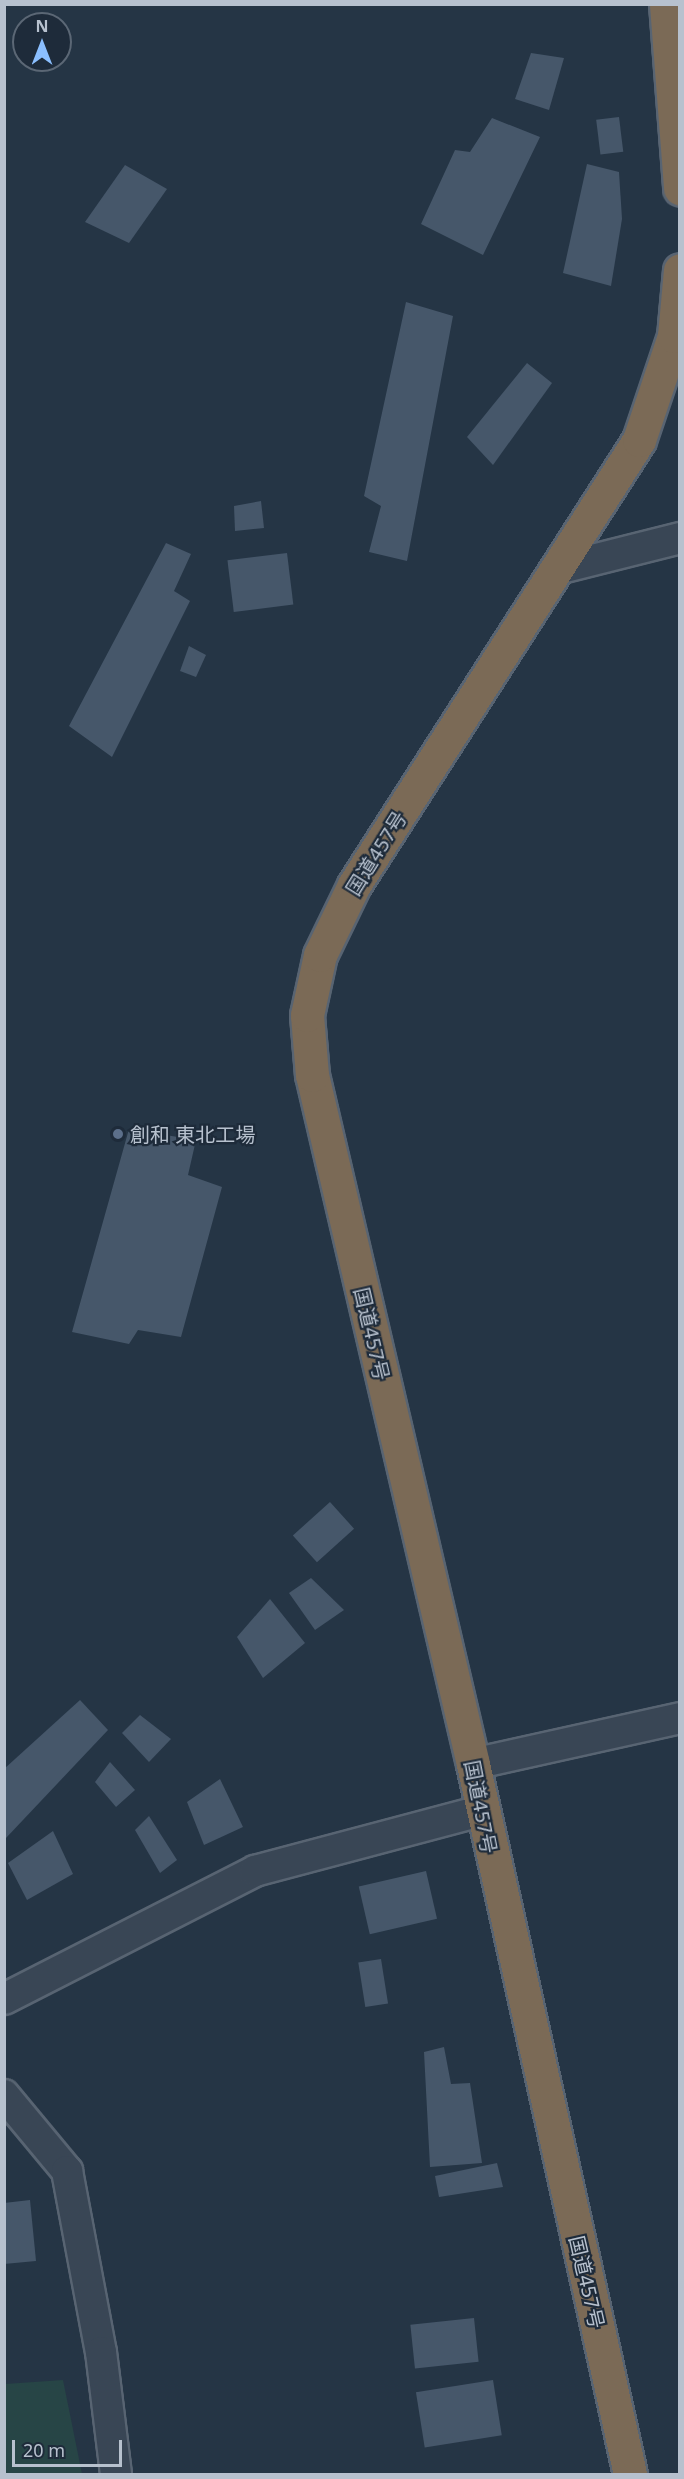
<!DOCTYPE html>
<html>
<head>
<meta charset="utf-8">
<style>
  body { margin:0 }
  #map { position:relative; width:684px; height:2479px; overflow:hidden; background:#253545; font-family:"Noto Sans","Noto Sans JP",sans-serif }
  div>[style] { position:absolute }
  [style*='--x'] { left:calc(var(--x)*1px); top:calc(var(--y)*1px); width:calc(var(--w)*1px); rotate:calc(var(--a)*1deg) }
  .green>* { inset:0; background:#274546 }
  .building>* { inset:0; background:#46576a; transform-origin:0 0 }
  .roads { filter:drop-shadow(2px 0 #586472) drop-shadow(-2px 0 #586472) drop-shadow(0 2px #586472) drop-shadow(0 -2px #586472) }
  .street>* { height:30px; margin:-15px; padding:0 15px; transform-origin:15px; border-radius:15px; background:#394655 }
  .highway>* { height:33px; margin:-16.5px; padding:0 16.5px; transform-origin:16.5px; border-radius:16.5px; background:#7b6a56 }
  .dots>* { width:16px; height:16px; translate:-50% -50%; box-sizing:border-box; border:3px solid #1e2b3a; border-radius:50% }
  span { translate:-50% -50%; white-space:nowrap; text-align:center; line-height:1.15; -webkit-text-stroke:4.5px #1e2b3a; paint-order:stroke }
  .street-label { font-size:20px; color:#b7c1ce }
  .poi-label { font-size:20px; color:#b7c1ce }
  .left { translate:0 -50%; text-align:left }
  .frame { position:absolute; inset:0; border:6px solid #b7c1ce; pointer-events:none }
  .north { position:absolute; left:12px; top:12px; width:60px; height:60px; box-sizing:border-box; background:#1e2b3a; border:2px solid #5b6775; border-radius:50%; rotate:0deg; font-size:16px; font-weight:700; line-height:24px; text-align:center; color:#b7c1ce }
  .north::after { content:''; display:block; margin:auto; width:21px; height:27px; background:#8bbfff; clip-path:polygon(50% 0,100% 100%,50% 72%,0 100%) }
  .scale { position:absolute; left:12px; top:2440px; width:110px; height:27px; box-sizing:border-box; border:3px solid #b7c1ce; border-top:0; padding-left:8px; font-size:18px; line-height:21px; white-space:nowrap; color:#b7c1ce; -webkit-text-stroke:4px #1e2b3a; paint-order:stroke }
</style>
</head>
<body>
<div id="map">
  <div class="green">
    <div style="clip-path:polygon(63px 2380px,82px 2474px,5px 2474px,5px 2384px)"></div>
  </div>
  <div class="building">
    <div style="clip-path:polygon(531px 53px,564px 58px,549px 110px,515px 99px)"></div>
    <div style="left:619px;top:117px;width:35px;height:23px;rotate:83deg"></div>
    <div style="clip-path:polygon(492px 118px,540px 137px,483px 255px,421px 224px,455px 150px,470px 152px)"></div>
    <div style="clip-path:polygon(587px 164px,619px 172px,622px 219px,611px 286px,563px 273px)"></div>
    <div style="clip-path:polygon(125px 165px,167px 189px,129px 243px,85px 222px)"></div>
    <div style="clip-path:polygon(406px 302px,453px 316px,407px 561px,369px 552px,381px 506px,364px 496px)"></div>
    <div style="clip-path:polygon(527px 363px,552px 383px,493px 465px,467px 437px)"></div>
    <div style="clip-path:polygon(261px 501px,264px 528px,235px 531px,234px 506px)"></div>
    <div style="clip-path:polygon(166px 543px,191px 554px,174px 591px,190px 601px,112px 757px,69px 726px)"></div>
    <div style="left:287px;top:553px;width:52px;height:60px;rotate:83deg"></div>
    <div style="clip-path:polygon(189px 646px,206px 655px,196px 677px,180px 671px)"></div>
    <div style="clip-path:polygon(129px 1129px,196px 1140px,188px 1175px,222px 1187px,181px 1337px,138px 1330px,129px 1344px,72px 1332px)"></div>
    <div style="left:330px;top:1502px;width:36px;height:50px;rotate:48deg"></div>
    <div style="clip-path:polygon(311px 1578px,344px 1610px,315px 1630px,289px 1593px)"></div>
    <div style="clip-path:polygon(270px 1599px,305px 1643px,263px 1678px,237px 1637px)"></div>
    <div style="clip-path:polygon(80px 1700px,108px 1730px,6px 1838px,4px 1769px)"></div>
    <div style="clip-path:polygon(140px 1715px,171px 1739px,149px 1762px,122px 1733px)"></div>
    <div style="clip-path:polygon(110px 1762px,135px 1790px,116px 1807px,95px 1782px)"></div>
    <div style="clip-path:polygon(220px 1779px,243px 1827px,204px 1845px,187px 1802px)"></div>
    <div style="clip-path:polygon(149px 1816px,177px 1860px,160px 1873px,135px 1830px)"></div>
    <div style="clip-path:polygon(53px 1831px,73px 1874px,27px 1900px,8px 1863px)"></div>
    <div style="left:426px;top:1871px;width:49px;height:69px;rotate:77deg"></div>
    <div style="left:381px;top:1959px;width:45px;height:23px;rotate:81deg"></div>
    <div style="clip-path:polygon(444px 2047px,451px 2084px,470px 2083px,482px 2163px,430px 2167px,424px 2052px)"></div>
    <div style="clip-path:polygon(497px 2163px,503px 2187px,439px 2197px,435px 2176px)"></div>
    <div style="clip-path:polygon(30px 2200px,36px 2261px,4px 2264px,4px 2203px)"></div>
    <div style="left:474px;top:2318px;width:44px;height:64px;rotate:84deg"></div>
    <div style="left:493px;top:2380px;width:56px;height:78px;rotate:81deg"></div>
  </div>
  <div class="roads">
    <div class="street">
      <div style="--x:561;--y:568;--w:123;--a:-14.1"></div>
      <div style="--x:473;--y:1764;--w:212;--a:-12.5"></div>
      <div style="--x:4;--y:1999;--w:282;--a:-27"></div>
      <div style="--x:255;--y:1871;--w:234;--a:-14.9"></div>
      <div style="--x:4;--y:2095;--w:99;--a:50.3"></div>
      <div style="--x:67;--y:2171;--w:184;--a:79.4"></div>
      <div style="--x:101;--y:2352;--w:123;--a:83"></div>
    </div>
    <div class="highway">
      <div style="--x:666;--y:4;--w:185;--a:85.6"></div>
      <div style="--x:630;--y:2474;--w:727;--a:-102.47"></div>
      <div style="--x:473;--y:1764;--w:708;--a:-103.15"></div>
      <div style="--x:312;--y:1075;--w:60;--a:-94.8"></div>
      <div style="--x:307;--y:1015;--w:61;--a:-77.8"></div>
      <div style="--x:320;--y:955;--w:78;--a:-64.1"></div>
      <div style="--x:354;--y:885;--w:528;--a:-57.36"></div>
      <div style="--x:639;--y:440;--w:110;--a:-71.4"></div>
      <div style="--x:674;--y:336;--w:66;--a:-84.8"></div>
    </div>
  </div>
  <div class="dots">
    <div style="left:118px;top:1134px;background:#5c6f8a"></div>
  </div>
  <div class="street-label">
    <span style="left:376px;top:853px;rotate:-58deg">国道457号</span>
    <span style="left:372px;top:1334px;rotate:77deg">国道457号</span>
    <span style="left:481px;top:1807px;rotate:79deg">国道457号</span>
    <span style="left:587px;top:2282px;rotate:77deg">国道457号</span>
  </div>
  <div class="poi-label">
    <span class="left" style="left:130px;top:1134px">創和 東北工場</span>
  </div>
  <div class="frame"></div>
  <div class="north">N</div>
  <div class="scale">20 m</div>
</div>
</body>
</html>
